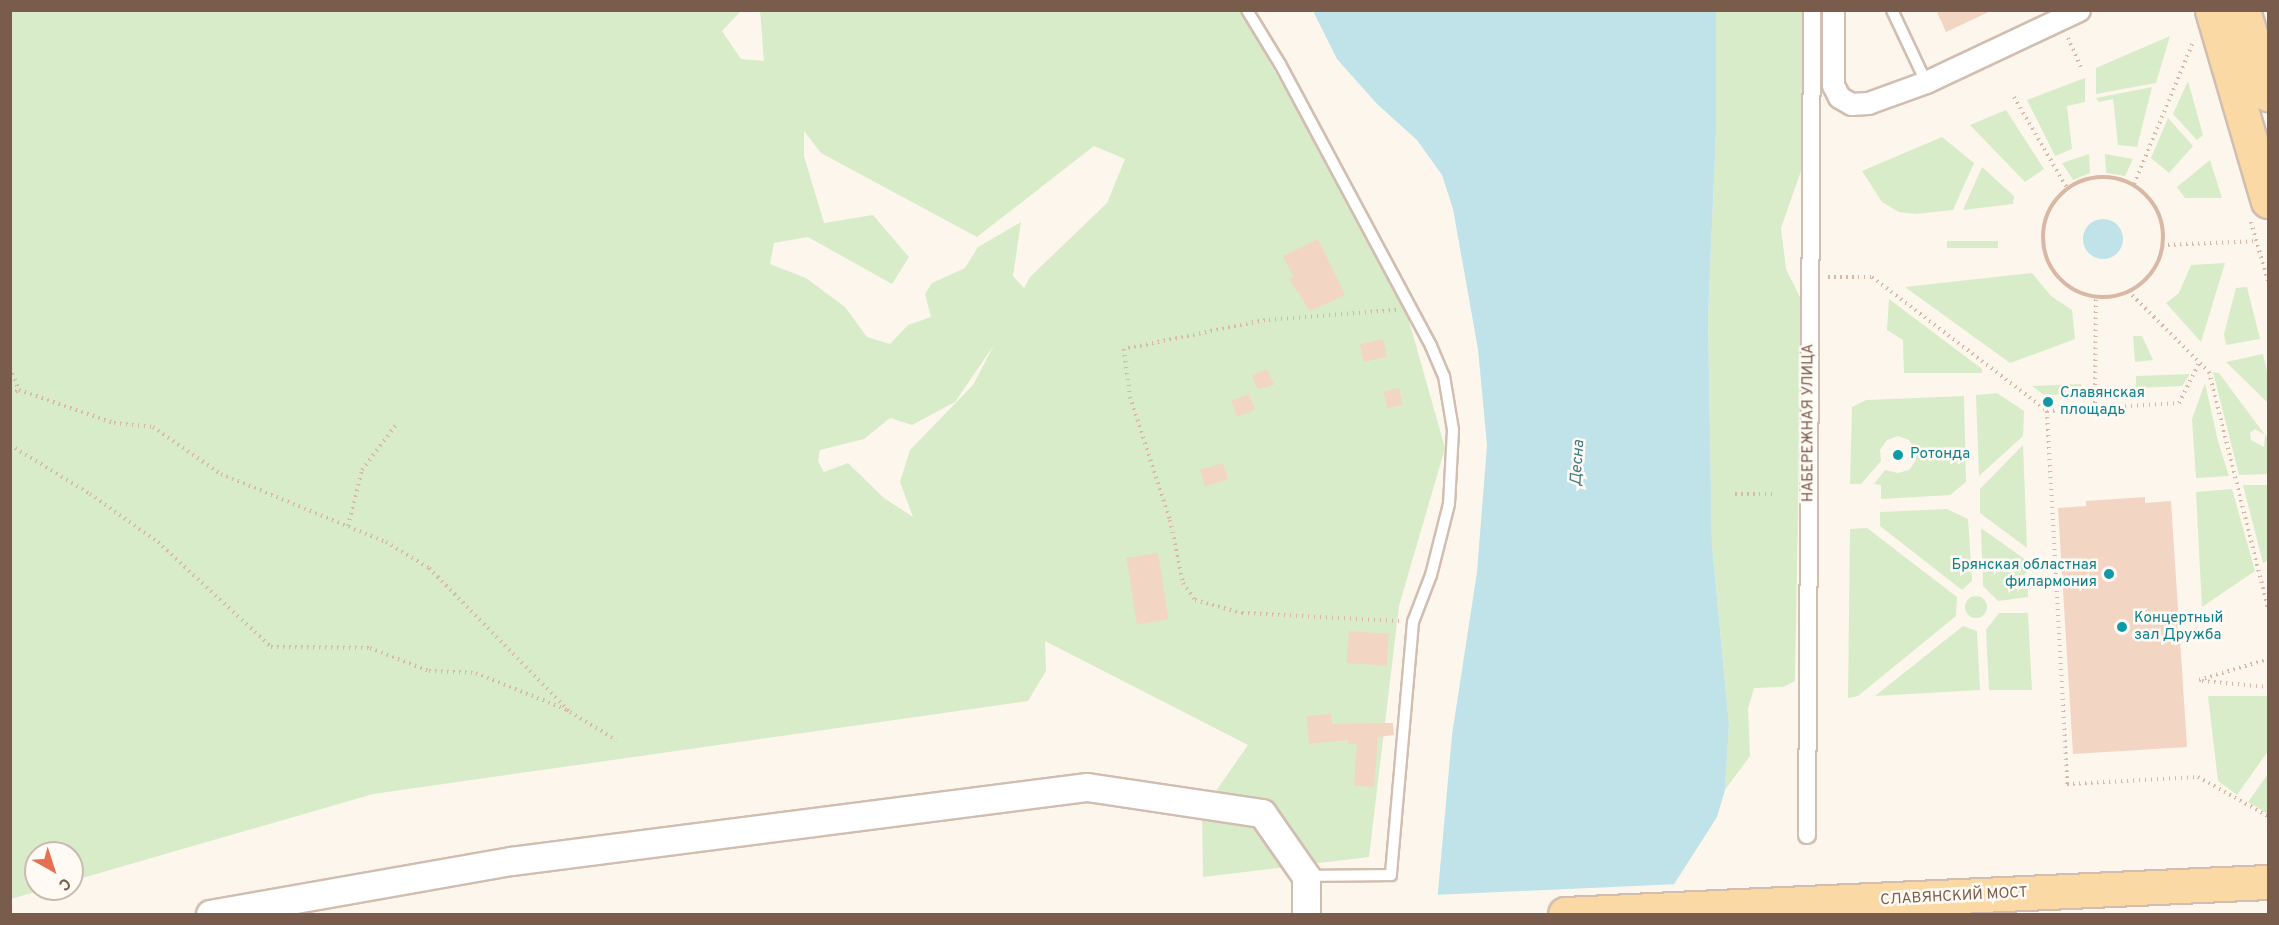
<!DOCTYPE html>
<html>
<head>
<meta charset="utf-8">
<style>
  body { margin:0 }
  #map { position:relative; width:2279px; height:925px; overflow:hidden; background:#fdf6ec; font-family:Overpass,sans-serif }
  div>[style] { position:absolute }
  [style*='--x'] { left:calc(var(--x)*1px); top:calc(var(--y)*1px); width:calc(var(--w)*1px); rotate:calc(var(--a)*1deg) }
  .green>* { inset:0; background:#d8ecc9; transform-origin:0 0 }
  .round { border-radius:50% }
  .water>* { inset:0; background:#bfe3e8 }
  .pier>* { inset:0; background:#fdf6ec }
  .building>* { inset:0; background:#f3d5c3; transform-origin:0 0 }
  .path>* { height:4px; margin-top:-2px; transform-origin:0; background:repeating-linear-gradient(90deg,#d9b8a5 0 1.5px,transparent 0 6px) }
  .path>.ring { margin:-2px; padding:0; box-sizing:content-box; background:none; border:4px solid #d9b8a5; border-radius:50% }
  .roads { filter:drop-shadow(2px 0 #d1beb0) drop-shadow(-2px 0 #d1beb0) drop-shadow(0 2px #d1beb0) drop-shadow(0 -2px #d1beb0) }
  .service>* { height:10px; margin:-5px; padding:0 5px; transform-origin:5px; border-radius:5px; background:#fff }
  .pedestrian>* { height:16px; margin:-8px; padding:0 8px; transform-origin:8px; border-radius:8px; background:#fff }
  .minor>* { height:21px; margin:-10.5px; padding:0 10.5px; transform-origin:10.5px; border-radius:10.5px; background:#fff }
  .tertiary>* { height:27px; margin:-13.5px; padding:0 13.5px; transform-origin:13.5px; border-radius:13.5px; background:#fff }
  .primary>* { height:33px; margin:-16.5px; padding:0 16.5px; transform-origin:16.5px; border-radius:16.5px; background:#fbd9a5 }
  .dots>* { width:16px; height:16px; translate:-50% -50%; box-sizing:border-box; border:3px solid #fffaf3; border-radius:50% }
  span { translate:-50% -50%; white-space:nowrap; text-align:center; line-height:1.15; -webkit-text-stroke:5px #fffaf3; paint-order:stroke }
  .culture-label { font-size:15px; color:#0d838f }
  .left { translate:0 -50%; text-align:left }
  .right { translate:-100% -50%; text-align:right }
  .street-label { font-size:15px; color:#7a5c4d }
  .water-label { font-size:16px; color:#437c86; font-style:italic }
  .frame { position:absolute; inset:0; border:12px solid #7a5c4d; pointer-events:none }
  .north { position:absolute; left:24px; top:841px; width:60px; height:60px; box-sizing:border-box; background:#fffaf3; border:2px solid #cabbb1; border-radius:50%; rotate:141deg; font-size:16px; font-weight:700; line-height:24px; text-align:center; color:#7a5c4d }
  .north::after { content:''; display:block; margin:auto; width:21px; height:27px; background:#e76f51; clip-path:polygon(50% 0,100% 100%,50% 72%,0 100%) }
</style>
</head>
<body>
<div id="map">
  <div class="green">
    <div style="clip-path:polygon(evenodd,10px 11px,741px 11px,722px 31px,741px 59px,764px 61px,760px 11px,1245px 11px,1247px 22px,1402px 296px,1445px 448px,1399px 606px,1369px 857px,1203px 877px,1202px 811px,1248px 745px,1045px 641px,1046px 671px,1028px 701px,373px 794px,72px 881px,72px 853px,36px 853px,36px 889px,45px 889px,11px 899px,10px 11px,804px 131px,821px 153px,977px 237px,1094px 146px,1125px 159px,1107px 203px,1030px 277px,1024px 288px,1013px 276px,1021px 222px,978px 247px,965px 268px,932px 283px,925px 294px,931px 317px,908px 325px,890px 344px,867px 337px,845px 307px,806px 278px,770px 264px,774px 243px,808px 237px,892px 284px,909px 257px,873px 215px,824px 223px,804px 156px,804px 131px,10px 11px,994px 345px,973px 385px,910px 450px,900px 482px,913px 517px,884px 498px,848px 463px,824px 472px,818px 461px,820px 450px,864px 439px,890px 418px,912px 425px,955px 402px,994px 345px)"></div>
    <div style="clip-path:polygon(1716px 11px,1803px 11px,1801px 171px,1781px 228px,1786px 269px,1802px 301px,1795px 681px,1783px 687px,1754px 688px,1748px 709px,1750px 756px,1725px 790px,1729px 725px,1712px 545px,1708px 318px,1716px 132px)"></div>
    <div style="clip-path:polygon(2170px 36px,2156px 83px,2096px 94px,2096px 68px)"></div>
    <div style="clip-path:polygon(2085px 78px,2085px 102px,2067px 106px,2072px 149px,2055px 156px,2027px 100px)"></div>
    <div style="clip-path:polygon(2188px 81px,2203px 135px,2197px 140px,2173px 114px)"></div>
    <div style="clip-path:polygon(2152px 87px,2137px 147px,2118px 145px,2113px 99px,2099px 102px,2096px 98px)"></div>
    <div style="clip-path:polygon(2006px 110px,2044px 169px,2025px 182px,1970px 125px)"></div>
    <div style="clip-path:polygon(2168px 118px,2193px 146px,2169px 173px,2151px 158px)"></div>
    <div style="clip-path:polygon(1942px 137px,1974px 163px,1953px 210px,1915px 214px,1899px 212px,1882px 202px,1862px 171px)"></div>
    <div style="clip-path:polygon(2089px 154px,2090px 173px,2073px 180px,2062px 163px)"></div>
    <div style="clip-path:polygon(2105px 154px,2133px 159px,2125px 176px,2106px 173px)"></div>
    <div style="clip-path:polygon(2210px 160px,2222px 198px,2185px 198px,2177px 187px)"></div>
    <div style="clip-path:polygon(1982px 167px,2014px 196px,2013px 204px,1963px 210px)"></div>
    <div style="left:1998px;top:241px;width:7px;height:51px;rotate:90deg"></div>
    <div style="clip-path:polygon(2225px 263px,2201px 342px,2166px 303px,2179px 293px,2191px 265px)"></div>
    <div style="clip-path:polygon(2032px 273px,2051px 296px,2072px 310px,2075px 339px,2010px 363px,1905px 287px)"></div>
    <div style="clip-path:polygon(2247px 287px,2260px 339px,2226px 345px,2224px 334px,2236px 288px)"></div>
    <div style="clip-path:polygon(1889px 299px,1982px 369px,1982px 373px,1904px 373px,1903px 340px,1887px 330px)"></div>
    <div style="clip-path:polygon(2133px 336px,2142px 336px,2153px 360px,2135px 362px)"></div>
    <div style="clip-path:polygon(2263px 354px,2268px 376px,2268px 403px,2226px 362px)"></div>
    <div style="clip-path:polygon(evenodd,2213px 372px,2219px 373px,2268px 439px,2268px 474px,2239px 475px,2213px 372px,2255px 429px,2265px 435px,2264px 447px,2251px 440px,2250px 433px,2255px 429px)"></div>
    <div style="clip-path:polygon(2190px 374px,2182px 386px,2136px 388px,2136px 376px)"></div>
    <div style="clip-path:polygon(2205px 383px,2218px 441px,2229px 476px,2196px 478px,2192px 419px)"></div>
    <div style="clip-path:polygon(2081px 384px,2082px 394px,2044px 395px,2032px 386px)"></div>
    <div style="clip-path:polygon(1997px 393px,2024px 411px,2023px 436px,1979px 476px,1976px 395px)"></div>
    <div style="clip-path:polygon(1964px 396px,1966px 482px,1950px 495px,1881px 499px,1881px 485px,1874px 484px,1885px 470px,1898px 473px,1909px 470px,1916px 460px,1915px 449px,1909px 440px,1898px 436px,1887px 440px,1880px 450px,1881px 461px,1861px 484px,1850px 484px,1852px 407px,1866px 400px)"></div>
    <div style="clip-path:polygon(2023px 445px,2027px 548px,1980px 513px,1980px 489px)"></div>
    <div style="clip-path:polygon(2243px 485px,2268px 485px,2268px 560px,2263px 563px)"></div>
    <div style="clip-path:polygon(2232px 489px,2255px 571px,2202px 607px,2196px 492px)"></div>
    <div style="clip-path:polygon(1947px 509px,1968px 519px,1972px 581px,1962px 590px,1880px 526px,1880px 512px)"></div>
    <div style="clip-path:polygon(1867px 528px,1957px 597px,1956px 616px,1858px 696px,1848px 698px,1850px 529px)"></div>
    <div style="clip-path:polygon(1981px 528px,2026px 560px,2028px 597px,1998px 601px,1983px 586px)"></div>
    <div class="round" style="left:1965px;top:596px;width:22px;height:22px"></div>
    <div style="clip-path:polygon(1999px 613px,2028px 613px,2032px 690px,1989px 690px,1986px 630px)"></div>
    <div style="clip-path:polygon(1963px 626px,1977px 631px,1980px 690px,1875px 696px)"></div>
    <div style="clip-path:polygon(2208px 696px,2268px 696px,2268px 751px,2237px 795px,2218px 781px)"></div>
    <div style="clip-path:polygon(2268px 774px,2268px 814px,2248px 802px)"></div>
  </div>
  <div class="water">
    <div style="clip-path:polygon(1313px 11px,1716px 11px,1716px 132px,1708px 318px,1712px 545px,1729px 725px,1725px 790px,1717px 817px,1655px 914px,1436px 914px,1452px 735px,1477px 572px,1487px 445px,1478px 349px,1453px 209px,1442px 175px,1417px 140px,1377px 104px,1337px 59px)"></div>
    <div class="round" style="left:2083px;top:219px;width:40px;height:40px"></div>
  </div>
  <div class="pier">
    <div style="clip-path:polygon(1679px 884px,1659px 914px,1433px 914px,1434px 895px)"></div>
  </div>
  <div class="building">
    <div style="clip-path:polygon(1936px 10px,1993px 10px,1946px 32px)"></div>
    <div style="clip-path:polygon(1318px 239px,1345px 295px,1310px 311px,1289px 279px,1294px 277px,1283px 256px)"></div>
    <div style="left:1383px;top:339px;width:18px;height:24px;rotate:77deg"></div>
    <div style="clip-path:polygon(1267px 369px,1274px 385px,1258px 389px,1252px 376px)"></div>
    <div style="left:1399px;top:388px;width:17px;height:16px;rotate:77deg"></div>
    <div style="left:1249px;top:394px;width:17px;height:19px;rotate:69deg"></div>
    <div style="left:1223px;top:463px;width:17px;height:24px;rotate:73deg"></div>
    <div style="clip-path:polygon(2145px 497px,2145px 503px,2171px 501px,2187px 747px,2073px 754px,2058px 508px,2086px 506px,2086px 501px)"></div>
    <div style="left:1158px;top:553px;width:67px;height:32px;rotate:81deg"></div>
    <div style="left:1349px;top:631px;width:40px;height:32px;rotate:4deg"></div>
    <div style="clip-path:polygon(1331px 714px,1332px 724px,1393px 723px,1394px 735px,1378px 737px,1374px 787px,1354px 786px,1357px 744px,1348px 744px,1348px 740px,1309px 744px,1307px 716px)"></div>
  </div>
  <div class="path">
    <div style="--x:2068;--y:38;--w:35;--a:66"></div>
    <div style="--x:2014;--y:97;--w:105;--a:59.8"></div>
    <div class="ring" style="left:2043px;top:177px;width:116px;height:116px"></div>
    <div style="--x:2134;--y:184;--w:156;--a:-67.4"></div>
    <div style="--x:2251;--y:222;--w:61;--a:73.9"></div>
    <div style="--x:2162;--y:245;--w:95;--a:-2.4"></div>
    <div style="--x:1828;--y:277;--w:44;--a:0"></div>
    <div style="--x:1872;--y:277;--w:220;--a:37.4"></div>
    <div style="--x:2047;--y:411;--w:132;--a:-3.5"></div>
    <div style="--x:2179;--y:403;--w:45;--a:-63.4"></div>
    <div style="--x:2128;--y:291;--w:115;--a:45"></div>
    <div style="--x:2209;--y:372;--w:244;--a:76"></div>
    <div style="--x:1396;--y:310;--w:131;--a:175.6"></div>
    <div style="--x:1265;--y:320;--w:144;--a:168.4"></div>
    <div style="--x:1124;--y:349;--w:48;--a:82.9"></div>
    <div style="--x:1130;--y:397;--w:129;--a:72"></div>
    <div style="--x:1170;--y:520;--w:64;--a:78.3"></div>
    <div style="--x:1183;--y:583;--w:21;--a:55"></div>
    <div style="--x:1195;--y:600;--w:49;--a:15.5"></div>
    <div style="--x:1242;--y:613;--w:158;--a:2.9"></div>
    <div style="--x:10;--y:368;--w:24;--a:68"></div>
    <div style="--x:19;--y:390;--w:101;--a:19.2"></div>
    <div style="--x:114;--y:423;--w:39;--a:6"></div>
    <div style="--x:153;--y:427;--w:83;--a:34.7"></div>
    <div style="--x:221;--y:474;--w:178;--a:22.4"></div>
    <div style="--x:386;--y:542;--w:50;--a:31.2"></div>
    <div style="--x:429;--y:568;--w:202;--a:45.6"></div>
    <div style="--x:570;--y:712;--w:54;--a:31.3"></div>
    <div style="--x:10;--y:394;--w:10;--a:-24"></div>
    <div style="--x:2095;--y:409;--w:112;--a:-89.5"></div>
    <div style="--x:2047;--y:411;--w:374;--a:86.9"></div>
    <div style="--x:2067;--y:784;--w:131;--a:-3.1"></div>
    <div style="--x:2198;--y:777;--w:80;--a:29.1"></div>
    <div style="--x:10;--y:445;--w:94;--a:31.5"></div>
    <div style="--x:90;--y:494;--w:83;--a:35.2"></div>
    <div style="--x:158;--y:542;--w:154;--a:42.9"></div>
    <div style="--x:271;--y:647;--w:99;--a:0.6"></div>
    <div style="--x:370;--y:648;--w:63;--a:21.3"></div>
    <div style="--x:429;--y:671;--w:47;--a:2.4"></div>
    <div style="--x:476;--y:673;--w:98;--a:22.1"></div>
    <div style="--x:1735;--y:494;--w:40;--a:0"></div>
    <div style="--x:348;--y:526;--w:58;--a:-76"></div>
    <div style="--x:362;--y:470;--w:60;--a:-53.1"></div>
    <div style="--x:2199;--y:680;--w:72;--a:-16.9"></div>
    <div style="--x:2202;--y:681;--w:66;--a:5.2"></div>
  </div>
  <div class="roads">
    <div class="service">
      <div style="--x:1247;--y:10;--w:63;--a:58.6"></div>
      <div style="--x:1280;--y:64;--w:320;--a:61.8"></div>
      <div style="--x:1431;--y:346;--w:33;--a:67"></div>
      <div style="--x:1444;--y:376;--w:55;--a:80.5"></div>
      <div style="--x:1453;--y:430;--w:74;--a:93.1"></div>
      <div style="--x:1449;--y:504;--w:73;--a:104.2"></div>
      <div style="--x:1431;--y:575;--w:50;--a:111"></div>
      <div style="--x:1413;--y:622;--w:254;--a:95"></div>
      <div style="--x:1391;--y:875;--w:85;--a:179.3"></div>
      <div style="--x:1892;--y:10;--w:80;--a:64.7"></div>
    </div>
    <div class="pedestrian">
      <div style="--x:1807;--y:835;--w:825;--a:-89.65"></div>
    </div>
    <div class="minor">
      <div style="--x:1833;--y:10;--w:75;--a:90"></div>
      <div style="--x:1833;--y:85;--w:13;--a:63"></div>
      <div style="--x:1839;--y:97;--w:14;--a:30"></div>
      <div style="--x:1851;--y:104;--w:17;--a:-3"></div>
      <div style="--x:1868;--y:103;--w:62;--a:-19.9"></div>
      <div style="--x:1926;--y:82;--w:169;--a:-25.2"></div>
    </div>
    <div class="tertiary">
      <div style="--x:210;--y:914;--w:306;--a:-10"></div>
      <div style="--x:511;--y:861;--w:581;--a:-7.32"></div>
      <div style="--x:1087;--y:787;--w:177;--a:8.5"></div>
      <div style="--x:1262;--y:813;--w:77;--a:55.1"></div>
      <div style="--x:1306;--y:876;--w:38;--a:90"></div>
    </div>
    <div class="primary">
      <div style="--x:2212;--y:10;--w:199;--a:73.7"></div>
      <div style="--x:2243;--y:10;--w:88;--a:73.4"></div>
      <div style="--x:1565;--y:914;--w:704;--a:-2.61"></div>
    </div>
  </div>
  <div class="dots">
    <div style="left:2048px;top:402px;background:#0f9aa8"></div>
    <div style="left:1898px;top:455px;background:#0f9aa8"></div>
    <div style="left:2109px;top:574px;background:#0f9aa8"></div>
    <div style="left:2122px;top:627px;background:#0f9aa8"></div>
  </div>
  <div class="culture-label">
    <span class="left" style="left:2060px;top:402px">Славянская<br>площадь</span>
    <span class="left" style="left:1910px;top:455px">Ротонда</span>
    <span class="right" style="left:2097px;top:574px">Брянская областная<br>филармония</span>
    <span class="left" style="left:2134px;top:627px">Концертный<br>зал Дружба</span>
  </div>
  <div class="street-label">
    <span style="left:1809px;top:423px;rotate:-90deg">НАБЕРЕЖНАЯ УЛИЦА</span>
    <span style="left:1954px;top:897px;rotate:-3deg">СЛАВЯНСКИЙ МОСТ</span>
  </div>
  <div class="water-label">
    <span style="left:1578px;top:463px;rotate:-86deg">Десна</span>
  </div>
  <div class="frame"></div>
  <div class="north">С</div>
</div>
</body>
</html>
